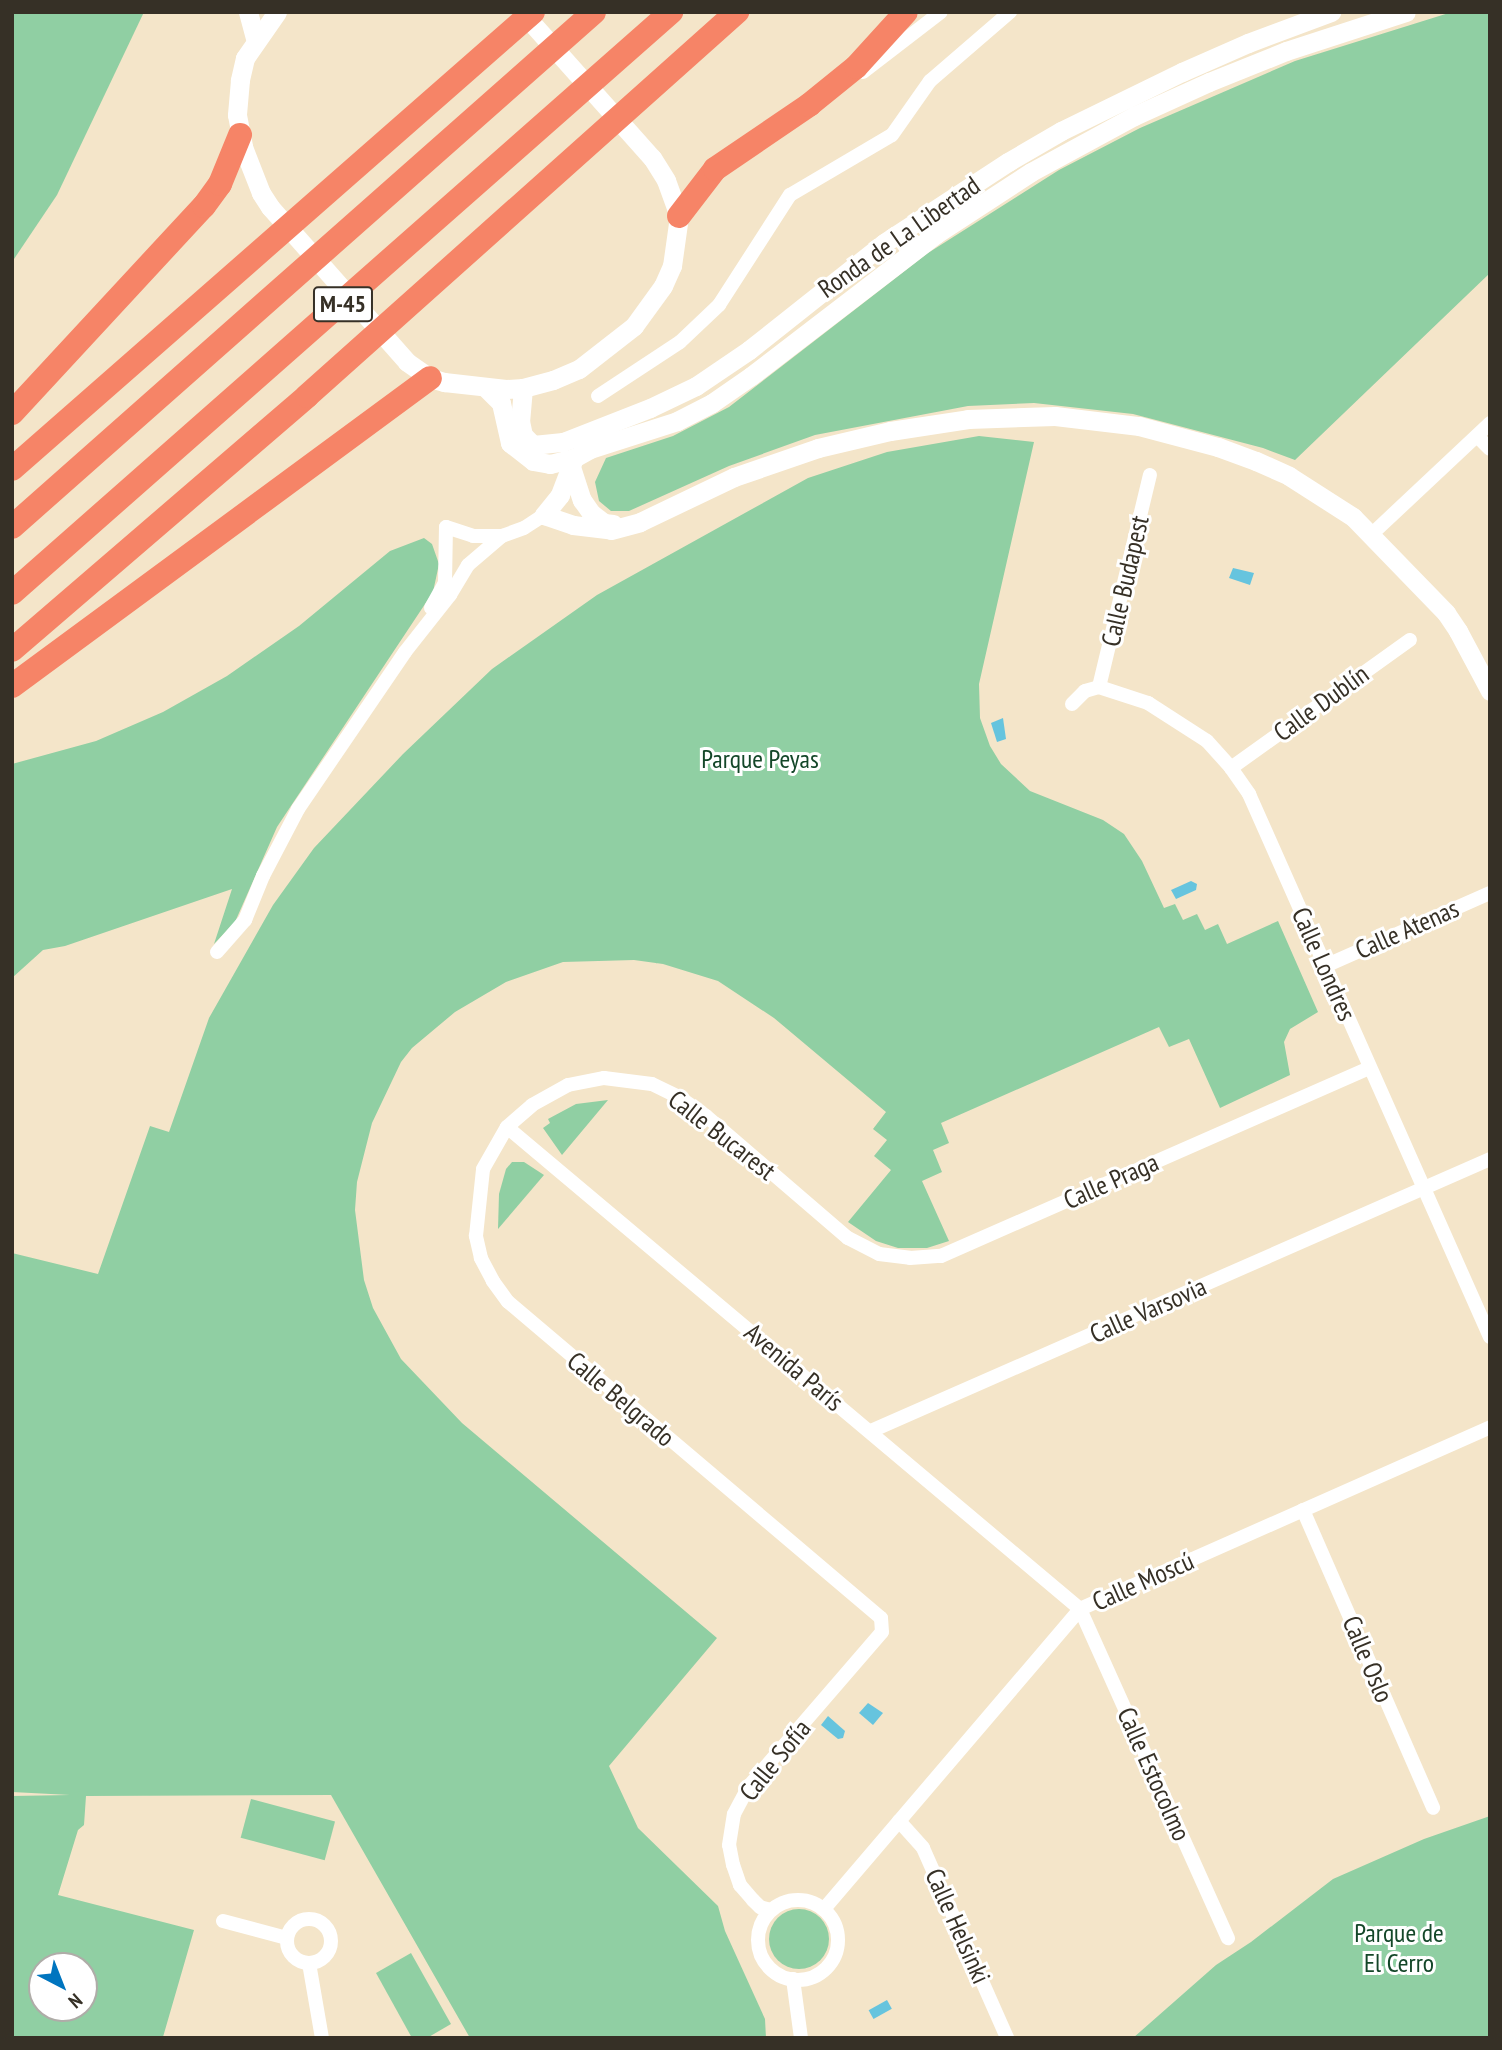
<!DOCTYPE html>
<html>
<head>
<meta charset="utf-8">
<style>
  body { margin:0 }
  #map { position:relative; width:1502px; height:2050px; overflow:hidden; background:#f4e5c9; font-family:"PT Sans Narrow",sans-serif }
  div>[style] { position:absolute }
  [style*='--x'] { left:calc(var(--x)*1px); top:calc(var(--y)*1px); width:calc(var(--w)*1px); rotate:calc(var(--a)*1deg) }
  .green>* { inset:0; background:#90cfa3; transform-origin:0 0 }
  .round { border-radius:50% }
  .water>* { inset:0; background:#66c4de; transform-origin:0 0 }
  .street>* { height:14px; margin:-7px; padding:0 7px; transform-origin:7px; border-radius:7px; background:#fff }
  .street>.ring { margin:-7px; padding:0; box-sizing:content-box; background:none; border:14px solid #fff; border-radius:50% }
  .secondary>* { height:19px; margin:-9.5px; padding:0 9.5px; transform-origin:9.5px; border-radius:9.5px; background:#fff }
  .highway>* { height:24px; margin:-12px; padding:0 12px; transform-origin:12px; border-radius:12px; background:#f68467 }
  span { translate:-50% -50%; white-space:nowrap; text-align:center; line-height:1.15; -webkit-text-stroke:6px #fff; paint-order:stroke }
  .shield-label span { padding:2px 5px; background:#fff; border:2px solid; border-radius:5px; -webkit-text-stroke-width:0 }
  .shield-label { font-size:24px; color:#363026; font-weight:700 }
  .street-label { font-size:26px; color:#363026 }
  .park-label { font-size:26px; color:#144729 }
  .frame { position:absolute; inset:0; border:14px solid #363026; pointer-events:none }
  .north { position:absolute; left:28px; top:1952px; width:70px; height:70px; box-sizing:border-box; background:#fff; border:2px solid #afaca8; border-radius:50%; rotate:138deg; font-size:19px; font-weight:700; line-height:28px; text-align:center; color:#363026 }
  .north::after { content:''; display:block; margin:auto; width:24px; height:32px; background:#0075bf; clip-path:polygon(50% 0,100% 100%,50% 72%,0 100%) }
</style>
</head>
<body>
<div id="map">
  <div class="green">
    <div style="clip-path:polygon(12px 12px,144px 12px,57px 195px,12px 262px)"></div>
    <div style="clip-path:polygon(1452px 12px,1490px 12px,1490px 273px,1295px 460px,1263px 448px,1133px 414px,1034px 403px,968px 406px,815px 435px,729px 466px,629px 511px,611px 511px,599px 501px,595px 482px,606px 458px,673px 436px,729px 407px,928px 253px,1059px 170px,1140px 128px,1295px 61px)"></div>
    <div style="clip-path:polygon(evenodd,979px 436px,1034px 442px,979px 684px,980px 718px,990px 746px,1001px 764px,1030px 791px,1103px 820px,1124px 834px,1142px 861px,1164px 908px,1175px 904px,1183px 920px,1197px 914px,1205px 930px,1218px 924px,1227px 944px,1278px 921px,1318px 1012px,1290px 1029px,1284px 1042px,1290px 1075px,1220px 1108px,1189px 1039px,1169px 1047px,1159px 1027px,941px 1123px,949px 1143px,933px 1150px,942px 1172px,922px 1181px,949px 1241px,927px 1248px,898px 1248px,876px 1241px,848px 1222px,891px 1170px,874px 1156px,887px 1140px,873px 1129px,886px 1112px,774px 1018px,718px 981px,663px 964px,634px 960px,563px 962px,506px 982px,455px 1012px,412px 1048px,401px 1062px,372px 1123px,357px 1182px,355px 1210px,364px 1280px,373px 1308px,401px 1359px,462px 1423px,717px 1638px,609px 1766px,638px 1828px,718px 1906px,725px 1931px,765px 2019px,766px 2038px,470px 2038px,331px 1795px,86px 1796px,84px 1825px,78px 1830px,58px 1895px,194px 1930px,163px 2037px,12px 2038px,12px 1796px,70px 1795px,12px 1792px,12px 1253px,98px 1274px,150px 1126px,169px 1132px,209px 1018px,273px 905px,314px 848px,403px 754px,492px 669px,597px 595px,808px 478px,887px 452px,979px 436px,42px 1966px,84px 1966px,84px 2008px,42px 2008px,42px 1966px)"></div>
    <div style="clip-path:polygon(424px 538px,432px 544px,439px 564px,433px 592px,277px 827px,235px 922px,214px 944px,232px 889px,65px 946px,43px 950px,12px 978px,12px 764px,96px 741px,163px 712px,227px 676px,299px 626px,390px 551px)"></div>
    <div style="clip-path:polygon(608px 1100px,562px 1155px,543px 1128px,550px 1123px,548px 1119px,576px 1104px)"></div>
    <div style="clip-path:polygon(512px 1162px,524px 1162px,544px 1175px,498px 1229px,499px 1194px,506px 1169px)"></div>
    <div style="left:251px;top:1799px;width:87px;height:40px;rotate:15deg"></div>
    <div style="clip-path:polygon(1490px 1816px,1490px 2038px,1133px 2038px,1216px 1965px,1251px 1942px,1333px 1879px,1424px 1839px)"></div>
    <div class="round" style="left:769px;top:1909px;width:60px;height:60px"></div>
    <div style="clip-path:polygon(411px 1953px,451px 2024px,427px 2038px,412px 2038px,376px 1973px)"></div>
  </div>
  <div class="water">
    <div style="clip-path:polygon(1233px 568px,1254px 573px,1250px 585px,1229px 578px)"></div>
    <div style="clip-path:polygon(1003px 718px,1006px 739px,997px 742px,991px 723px)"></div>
    <div style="clip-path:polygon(1191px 881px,1197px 884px,1196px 890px,1176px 899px,1171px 890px)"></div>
    <div style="clip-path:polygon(868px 1703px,883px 1713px,873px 1725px,859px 1713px)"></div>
    <div style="clip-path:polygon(828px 1716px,845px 1731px,843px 1738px,838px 1739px,821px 1725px)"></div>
    <div style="left:887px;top:2000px;width:10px;height:21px;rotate:61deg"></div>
  </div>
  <div class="street">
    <div style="--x:863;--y:72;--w:98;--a:-37.6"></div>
    <div style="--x:598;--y:396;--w:98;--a:-33.4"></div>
    <div style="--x:680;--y:342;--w:54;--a:-43.5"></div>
    <div style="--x:719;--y:305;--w:131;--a:-57.2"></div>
    <div style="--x:790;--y:195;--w:118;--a:-30.5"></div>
    <div style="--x:892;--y:135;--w:66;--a:-54.9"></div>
    <div style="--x:930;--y:81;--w:106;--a:-40.8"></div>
    <div style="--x:1477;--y:436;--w:18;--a:45"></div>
    <div style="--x:1372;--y:534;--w:162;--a:-43.2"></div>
    <div style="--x:431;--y:608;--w:29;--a:-61"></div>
    <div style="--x:445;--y:583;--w:56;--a:-89"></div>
    <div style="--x:446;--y:527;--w:28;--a:18"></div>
    <div style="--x:473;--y:536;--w:29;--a:0"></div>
    <div style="--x:502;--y:536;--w:23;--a:-20"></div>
    <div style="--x:524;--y:528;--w:24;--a:-33"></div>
    <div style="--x:1099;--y:687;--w:218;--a:-76.5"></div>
    <div style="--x:1072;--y:704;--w:18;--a:-45"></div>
    <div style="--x:1085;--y:691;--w:15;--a:-16"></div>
    <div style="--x:1099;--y:687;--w:52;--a:18.1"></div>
    <div style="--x:1148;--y:703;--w:70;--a:32.8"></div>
    <div style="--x:1207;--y:741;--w:36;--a:48"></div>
    <div style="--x:1231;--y:768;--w:32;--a:55"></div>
    <div style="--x:1249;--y:794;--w:594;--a:66.07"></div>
    <div style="--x:1231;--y:768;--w:220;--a:-35.6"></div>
    <div style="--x:217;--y:952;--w:43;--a:-48.8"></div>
    <div style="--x:245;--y:920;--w:48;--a:-67.8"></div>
    <div style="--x:263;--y:876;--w:76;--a:-62.4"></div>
    <div style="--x:298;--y:809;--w:190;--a:-55.7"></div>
    <div style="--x:405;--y:652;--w:73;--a:-51.7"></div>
    <div style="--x:450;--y:595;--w:35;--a:-59"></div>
    <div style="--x:468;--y:565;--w:45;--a:-40.5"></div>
    <div style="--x:1325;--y:966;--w:180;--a:-23.9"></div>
    <div style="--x:507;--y:1127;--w:749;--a:40.07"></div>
    <div style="--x:1080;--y:1609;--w:361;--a:65.8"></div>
    <div style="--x:871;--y:1431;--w:676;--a:-23.72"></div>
    <div style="--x:1303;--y:1510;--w:325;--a:66.4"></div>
    <div style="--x:899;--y:1821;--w:36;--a:48"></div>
    <div style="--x:923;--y:1848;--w:208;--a:66.1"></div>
    <div class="ring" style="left:758px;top:1900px;width:66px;height:66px"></div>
    <div style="--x:824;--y:1909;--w:394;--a:-49.5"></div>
    <div style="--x:1080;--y:1609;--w:449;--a:-23.9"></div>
    <div style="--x:771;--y:1910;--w:11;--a:-165"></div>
    <div style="--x:760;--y:1907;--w:10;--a:-135"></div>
    <div style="--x:753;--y:1900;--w:20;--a:-131"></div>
    <div style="--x:740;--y:1885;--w:21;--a:-109"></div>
    <div style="--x:733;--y:1865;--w:20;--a:-101"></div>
    <div style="--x:729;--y:1845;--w:31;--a:-81"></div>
    <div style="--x:734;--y:1814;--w:32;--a:-62"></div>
    <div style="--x:749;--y:1786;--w:203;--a:-49.2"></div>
    <div style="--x:882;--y:1632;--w:14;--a:-94"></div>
    <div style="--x:881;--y:1618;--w:489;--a:-139.7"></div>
    <div style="--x:508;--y:1302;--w:26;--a:-126"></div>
    <div style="--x:493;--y:1281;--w:26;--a:-118"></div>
    <div style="--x:481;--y:1258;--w:23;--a:-103"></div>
    <div style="--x:476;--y:1236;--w:67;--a:-84"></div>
    <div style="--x:483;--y:1169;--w:48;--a:-60.3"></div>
    <div style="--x:507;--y:1127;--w:33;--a:-41"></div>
    <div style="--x:532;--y:1105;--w:41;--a:-29.1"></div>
    <div style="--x:568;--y:1085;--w:37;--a:-11"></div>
    <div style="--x:604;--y:1078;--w:48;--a:7.1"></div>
    <div style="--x:652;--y:1084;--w:30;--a:26"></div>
    <div style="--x:679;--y:1097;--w:33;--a:35"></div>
    <div style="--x:706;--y:1116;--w:187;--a:40.7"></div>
    <div style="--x:848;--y:1238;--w:35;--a:27"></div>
    <div style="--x:879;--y:1254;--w:31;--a:7"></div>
    <div style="--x:910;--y:1258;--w:31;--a:-4"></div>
    <div style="--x:941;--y:1256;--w:468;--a:-23.7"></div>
    <div class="ring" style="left:287px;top:1919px;width:30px;height:30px"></div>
    <div style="--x:223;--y:1921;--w:66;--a:14.9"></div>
    <div style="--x:309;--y:1963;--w:76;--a:80.2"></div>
    <div style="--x:793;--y:1979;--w:60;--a:82.3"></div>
  </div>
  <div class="secondary">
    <div style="--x:248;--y:12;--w:28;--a:75"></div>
    <div style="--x:277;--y:12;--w:56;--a:124.8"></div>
    <div style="--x:245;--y:58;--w:23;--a:103"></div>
    <div style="--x:240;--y:80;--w:35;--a:95"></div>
    <div style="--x:237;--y:115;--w:33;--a:79"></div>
    <div style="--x:243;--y:147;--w:49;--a:68.6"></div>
    <div style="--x:261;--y:193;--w:17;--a:57"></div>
    <div style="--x:270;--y:207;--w:207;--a:48.5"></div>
    <div style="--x:407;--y:362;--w:28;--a:35"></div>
    <div style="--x:430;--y:378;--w:15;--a:16"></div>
    <div style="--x:444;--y:382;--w:62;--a:6.4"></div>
    <div style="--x:506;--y:389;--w:17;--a:-3"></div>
    <div style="--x:523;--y:388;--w:31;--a:-15"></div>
    <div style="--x:553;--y:380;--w:28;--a:-23"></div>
    <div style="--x:579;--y:369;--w:70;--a:-38"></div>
    <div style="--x:634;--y:326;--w:49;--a:-54.1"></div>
    <div style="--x:663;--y:286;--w:22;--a:-66"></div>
    <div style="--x:672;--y:266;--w:50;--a:-82"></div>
    <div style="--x:679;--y:216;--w:38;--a:-110"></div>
    <div style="--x:666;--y:180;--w:26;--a:-122"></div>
    <div style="--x:652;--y:158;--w:195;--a:-131.7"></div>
    <div style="--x:486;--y:388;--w:21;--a:45"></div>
    <div style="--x:501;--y:403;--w:41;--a:77.3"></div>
    <div style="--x:510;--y:443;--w:29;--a:38"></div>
    <div style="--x:533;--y:461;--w:17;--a:10"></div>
    <div style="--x:550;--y:464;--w:25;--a:-14"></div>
    <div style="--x:574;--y:458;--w:18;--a:-29"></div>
    <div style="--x:590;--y:449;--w:91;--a:-17.8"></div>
    <div style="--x:677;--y:421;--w:39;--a:-27"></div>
    <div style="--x:712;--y:403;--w:47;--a:-34.7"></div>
    <div style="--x:751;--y:376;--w:233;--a:-37.5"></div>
    <div style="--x:936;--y:234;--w:113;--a:-33.1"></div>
    <div style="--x:1031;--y:172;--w:117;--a:-28.5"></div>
    <div style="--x:1134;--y:116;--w:82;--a:-24.4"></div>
    <div style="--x:1209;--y:82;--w:83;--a:-21.9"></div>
    <div style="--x:1286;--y:51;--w:126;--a:-18"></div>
    <div style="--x:523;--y:388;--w:33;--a:95"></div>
    <div style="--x:520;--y:421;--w:14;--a:78"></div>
    <div style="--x:523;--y:435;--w:14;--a:45"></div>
    <div style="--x:533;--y:445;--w:30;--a:-6"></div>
    <div style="--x:563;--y:442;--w:93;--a:-21.3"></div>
    <div style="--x:650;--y:408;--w:51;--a:-25.6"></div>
    <div style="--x:696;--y:386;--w:64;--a:-34.2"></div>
    <div style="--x:749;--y:350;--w:172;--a:-38.4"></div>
    <div style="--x:884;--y:243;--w:148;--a:-33.2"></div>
    <div style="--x:1008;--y:162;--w:61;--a:-30.3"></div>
    <div style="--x:1061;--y:131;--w:135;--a:-26"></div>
    <div style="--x:1182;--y:72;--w:72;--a:-23.7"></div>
    <div style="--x:1248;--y:43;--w:89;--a:-20.5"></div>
    <div style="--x:574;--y:458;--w:40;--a:111"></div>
    <div style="--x:560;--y:495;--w:26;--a:129"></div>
    <div style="--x:544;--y:515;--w:31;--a:19"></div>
    <div style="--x:573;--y:525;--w:38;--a:7"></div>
    <div style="--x:611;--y:530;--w:30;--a:-15"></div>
    <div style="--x:640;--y:522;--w:104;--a:-25.6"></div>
    <div style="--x:734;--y:477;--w:89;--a:-19"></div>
    <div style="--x:818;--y:448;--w:74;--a:-13.3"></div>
    <div style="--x:890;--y:431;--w:79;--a:-8.7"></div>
    <div style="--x:968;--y:419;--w:87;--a:-2"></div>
    <div style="--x:1055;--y:416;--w:85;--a:6.8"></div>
    <div style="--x:1139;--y:426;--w:82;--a:14.9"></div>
    <div style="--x:1218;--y:447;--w:40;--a:20.2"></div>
    <div style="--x:1256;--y:461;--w:36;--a:24"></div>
    <div style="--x:1289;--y:476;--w:76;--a:32.6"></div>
    <div style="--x:1353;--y:517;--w:134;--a:45.9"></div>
    <div style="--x:1446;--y:613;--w:22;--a:56"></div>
    <div style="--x:1458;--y:631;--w:68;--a:61.9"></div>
    <div style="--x:572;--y:470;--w:32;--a:72"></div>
    <div style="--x:582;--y:500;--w:16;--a:55"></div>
    <div style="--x:591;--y:513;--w:16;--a:38"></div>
    <div style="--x:604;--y:523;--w:9;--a:6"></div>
  </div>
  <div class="highway">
    <div style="--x:679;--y:216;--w:59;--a:-52.5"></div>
    <div style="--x:715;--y:169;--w:114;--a:-34.2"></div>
    <div style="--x:809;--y:105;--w:60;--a:-39"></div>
    <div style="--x:856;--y:67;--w:74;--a:-47.7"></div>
    <div style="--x:12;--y:413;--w:282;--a:-47.2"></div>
    <div style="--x:204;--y:206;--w:27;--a:-54"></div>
    <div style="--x:220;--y:184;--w:53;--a:-67.8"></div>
    <div style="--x:12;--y:469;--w:693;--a:-41.26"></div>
    <div style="--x:12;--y:527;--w:777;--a:-41.5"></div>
    <div style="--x:12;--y:593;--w:879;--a:-41.4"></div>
    <div style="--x:12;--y:650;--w:389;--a:-40.7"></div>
    <div style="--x:307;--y:396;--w:577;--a:-41.77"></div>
    <div style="--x:12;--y:686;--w:519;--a:-36.38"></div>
  </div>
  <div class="shield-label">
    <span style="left:343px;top:304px">M-45</span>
  </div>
  <div class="street-label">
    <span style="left:899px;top:237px;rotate:-35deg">Ronda de La Libertad</span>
    <span style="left:1125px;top:581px;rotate:-77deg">Calle Budapest</span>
    <span style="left:1321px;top:703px;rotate:-36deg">Calle Dublín</span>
    <span style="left:1407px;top:929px;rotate:-24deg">Calle Atenas</span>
    <span style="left:1324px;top:964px;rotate:66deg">Calle Londres</span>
    <span style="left:722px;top:1135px;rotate:38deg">Calle Bucarest</span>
    <span style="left:1111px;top:1181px;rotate:-24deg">Calle Praga</span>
    <span style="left:1148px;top:1310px;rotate:-24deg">Calle Varsovia</span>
    <span style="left:794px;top:1367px;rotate:40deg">Avenida París</span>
    <span style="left:621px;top:1399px;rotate:40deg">Calle Belgrado</span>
    <span style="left:1143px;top:1581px;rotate:-24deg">Calle Moscú</span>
    <span style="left:1368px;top:1659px;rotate:67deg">Calle Oslo</span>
    <span style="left:775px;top:1760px;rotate:-51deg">Calle Sofía</span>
    <span style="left:1154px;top:1774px;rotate:66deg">Calle Estocolmo</span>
    <span style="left:958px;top:1926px;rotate:66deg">Calle Helsinki</span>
  </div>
  <div class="park-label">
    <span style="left:760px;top:759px">Parque Peyas</span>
    <span style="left:1399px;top:1948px">Parque de<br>El Cerro</span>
  </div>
  <div class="frame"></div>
  <div class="north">N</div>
</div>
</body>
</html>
